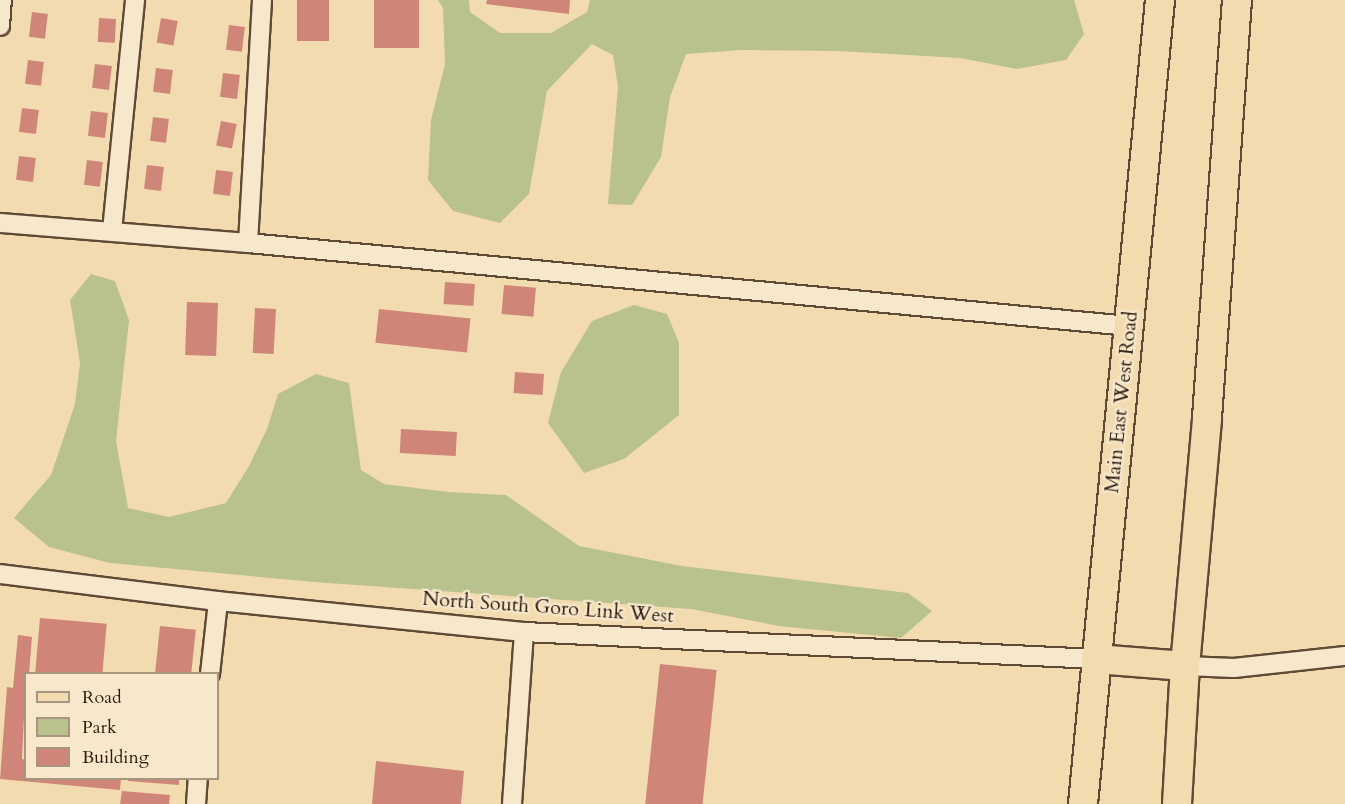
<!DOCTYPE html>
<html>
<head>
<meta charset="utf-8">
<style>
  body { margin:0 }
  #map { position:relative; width:1345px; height:804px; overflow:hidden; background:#f3dbb0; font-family:Cardo,serif }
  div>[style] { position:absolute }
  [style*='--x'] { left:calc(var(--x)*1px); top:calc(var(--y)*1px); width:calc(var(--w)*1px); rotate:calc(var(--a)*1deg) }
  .green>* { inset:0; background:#b9c18d }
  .building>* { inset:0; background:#cf8679; transform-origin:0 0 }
  .roads { filter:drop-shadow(2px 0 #5f4a36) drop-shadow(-2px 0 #5f4a36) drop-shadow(0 2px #5f4a36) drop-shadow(0 -2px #5f4a36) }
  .street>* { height:18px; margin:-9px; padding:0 9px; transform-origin:9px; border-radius:9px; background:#f7e8cc }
  .primary>* { height:28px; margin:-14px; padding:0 14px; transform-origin:14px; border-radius:14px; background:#f3dbb0 }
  span { translate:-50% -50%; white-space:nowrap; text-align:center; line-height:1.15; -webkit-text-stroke:4.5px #f7e8cc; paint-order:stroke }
  .street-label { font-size:20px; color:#2e1a0e }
  .legend { position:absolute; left:24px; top:672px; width:195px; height:108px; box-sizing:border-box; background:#f7e8cc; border:2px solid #a79680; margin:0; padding:8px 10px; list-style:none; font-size:18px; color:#2e1a0e }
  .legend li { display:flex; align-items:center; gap:12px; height:30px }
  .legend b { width:30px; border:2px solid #a79680 }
</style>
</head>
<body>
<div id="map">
  <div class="green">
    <div style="clip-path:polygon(438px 0,469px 0,470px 12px,500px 33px,551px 33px,587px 12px,590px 0,1074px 0,1084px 34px,1066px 60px,1017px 69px,960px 58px,838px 51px,742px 50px,686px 54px,670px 97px,661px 157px,632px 205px,608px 204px,618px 87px,613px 55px,592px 44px,547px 91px,529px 194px,500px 223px,453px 211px,428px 180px,431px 120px,445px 64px,443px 8px)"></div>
    <div style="clip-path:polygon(91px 274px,115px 281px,129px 320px,116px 441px,128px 508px,169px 517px,226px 503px,249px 466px,267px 429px,278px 394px,316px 374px,349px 383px,361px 470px,384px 484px,448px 492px,506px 495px,579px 546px,682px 566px,908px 593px,932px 611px,901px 638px,779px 626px,691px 609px,314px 582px,110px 563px,49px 547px,14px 518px,51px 475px,75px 404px,80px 363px,70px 300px)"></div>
    <div style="clip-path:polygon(634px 305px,667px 314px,679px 343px,679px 415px,624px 459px,584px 473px,548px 423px,561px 372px,592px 321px)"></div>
  </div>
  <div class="building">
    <div style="left:297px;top:0;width:32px;height:41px"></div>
    <div style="left:374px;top:0;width:45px;height:48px"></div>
    <div style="clip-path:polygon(487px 0,570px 0,569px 14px,486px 4px)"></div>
    <div style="left:32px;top:12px;width:16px;height:25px;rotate:7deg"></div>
    <div style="left:99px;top:18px;width:17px;height:24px;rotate:3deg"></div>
    <div style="left:161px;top:18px;width:17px;height:25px;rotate:10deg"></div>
    <div style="left:229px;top:25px;width:16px;height:25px;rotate:7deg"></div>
    <div style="left:28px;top:60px;width:16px;height:24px;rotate:7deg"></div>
    <div style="left:95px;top:64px;width:17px;height:24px;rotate:7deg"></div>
    <div style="left:156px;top:68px;width:17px;height:24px;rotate:7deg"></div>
    <div style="left:223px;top:73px;width:17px;height:24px;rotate:7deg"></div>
    <div style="left:22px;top:108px;width:17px;height:24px;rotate:7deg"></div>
    <div style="left:91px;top:111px;width:17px;height:25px;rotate:7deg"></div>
    <div style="left:153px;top:117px;width:16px;height:24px;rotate:7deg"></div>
    <div style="left:221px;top:121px;width:16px;height:25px;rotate:11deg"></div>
    <div style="left:19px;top:156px;width:17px;height:24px;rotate:7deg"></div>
    <div style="left:87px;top:160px;width:16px;height:25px;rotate:7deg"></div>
    <div style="left:147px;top:165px;width:17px;height:24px;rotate:7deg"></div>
    <div style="left:216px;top:170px;width:17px;height:24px;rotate:7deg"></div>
    <div style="left:445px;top:282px;width:30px;height:22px;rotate:4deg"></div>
    <div style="left:504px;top:285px;width:32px;height:29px;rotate:5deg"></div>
    <div style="left:187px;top:302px;width:31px;height:53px;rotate:2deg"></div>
    <div style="left:255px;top:308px;width:21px;height:45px;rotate:3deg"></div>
    <div style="left:379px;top:309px;width:92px;height:34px;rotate:6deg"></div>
    <div style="left:515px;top:372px;width:29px;height:21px;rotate:4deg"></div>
    <div style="left:401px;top:429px;width:56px;height:24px;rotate:3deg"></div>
    <div style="left:40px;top:618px;width:67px;height:56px;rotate:5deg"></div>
    <div style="left:160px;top:626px;width:36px;height:48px;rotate:6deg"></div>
    <div style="clip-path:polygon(18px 635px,32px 637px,29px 674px,26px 674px,22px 759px,26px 760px,26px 778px,121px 778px,120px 790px,0 779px,7px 687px,13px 688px)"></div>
    <div style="left:660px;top:664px;width:57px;height:141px;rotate:6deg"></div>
    <div style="clip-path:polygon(376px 761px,464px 771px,461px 804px,372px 804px)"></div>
    <div style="clip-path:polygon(128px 778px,179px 778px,179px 785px,128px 781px)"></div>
    <div style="clip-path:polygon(122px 791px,170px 795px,169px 804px,120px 804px)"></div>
  </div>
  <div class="roads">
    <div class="street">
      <div style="--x:0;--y:26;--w:26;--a:-86"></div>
      <div style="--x:0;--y:223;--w:249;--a:4.6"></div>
      <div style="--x:248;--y:243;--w:885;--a:5.38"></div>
      <div style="--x:112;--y:231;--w:232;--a:-84.3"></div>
      <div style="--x:248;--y:243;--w:243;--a:-86.7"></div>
      <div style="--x:0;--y:574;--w:220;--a:7.1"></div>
      <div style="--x:218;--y:601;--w:308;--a:5.8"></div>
      <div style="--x:524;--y:632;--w:573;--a:2.7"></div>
      <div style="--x:1185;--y:666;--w:49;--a:2.3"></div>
      <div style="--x:1234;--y:668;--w:112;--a:-6.2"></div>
      <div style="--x:210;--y:674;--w:73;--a:-83.7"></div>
      <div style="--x:196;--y:804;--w:26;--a:-86"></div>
      <div style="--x:512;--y:804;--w:172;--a:-86"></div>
    </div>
    <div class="primary">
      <div style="--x:1096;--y:659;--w:89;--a:4.5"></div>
      <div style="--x:1083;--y:804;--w:808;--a:-84.53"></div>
      <div style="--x:1177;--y:804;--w:138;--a:-86.7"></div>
      <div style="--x:1185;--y:666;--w:249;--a:-84.9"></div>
      <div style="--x:1207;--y:418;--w:419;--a:-85.9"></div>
    </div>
  </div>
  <div class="street-label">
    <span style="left:1121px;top:402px;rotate:-84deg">Main East West Road</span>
    <span style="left:548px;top:607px;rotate:4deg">North South Goro Link West</span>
  </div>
  <ul class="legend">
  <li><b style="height:8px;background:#f3dbb0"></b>Road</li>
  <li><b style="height:16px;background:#b9c18d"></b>Park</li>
  <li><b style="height:16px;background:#cf8679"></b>Building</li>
  </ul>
</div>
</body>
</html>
